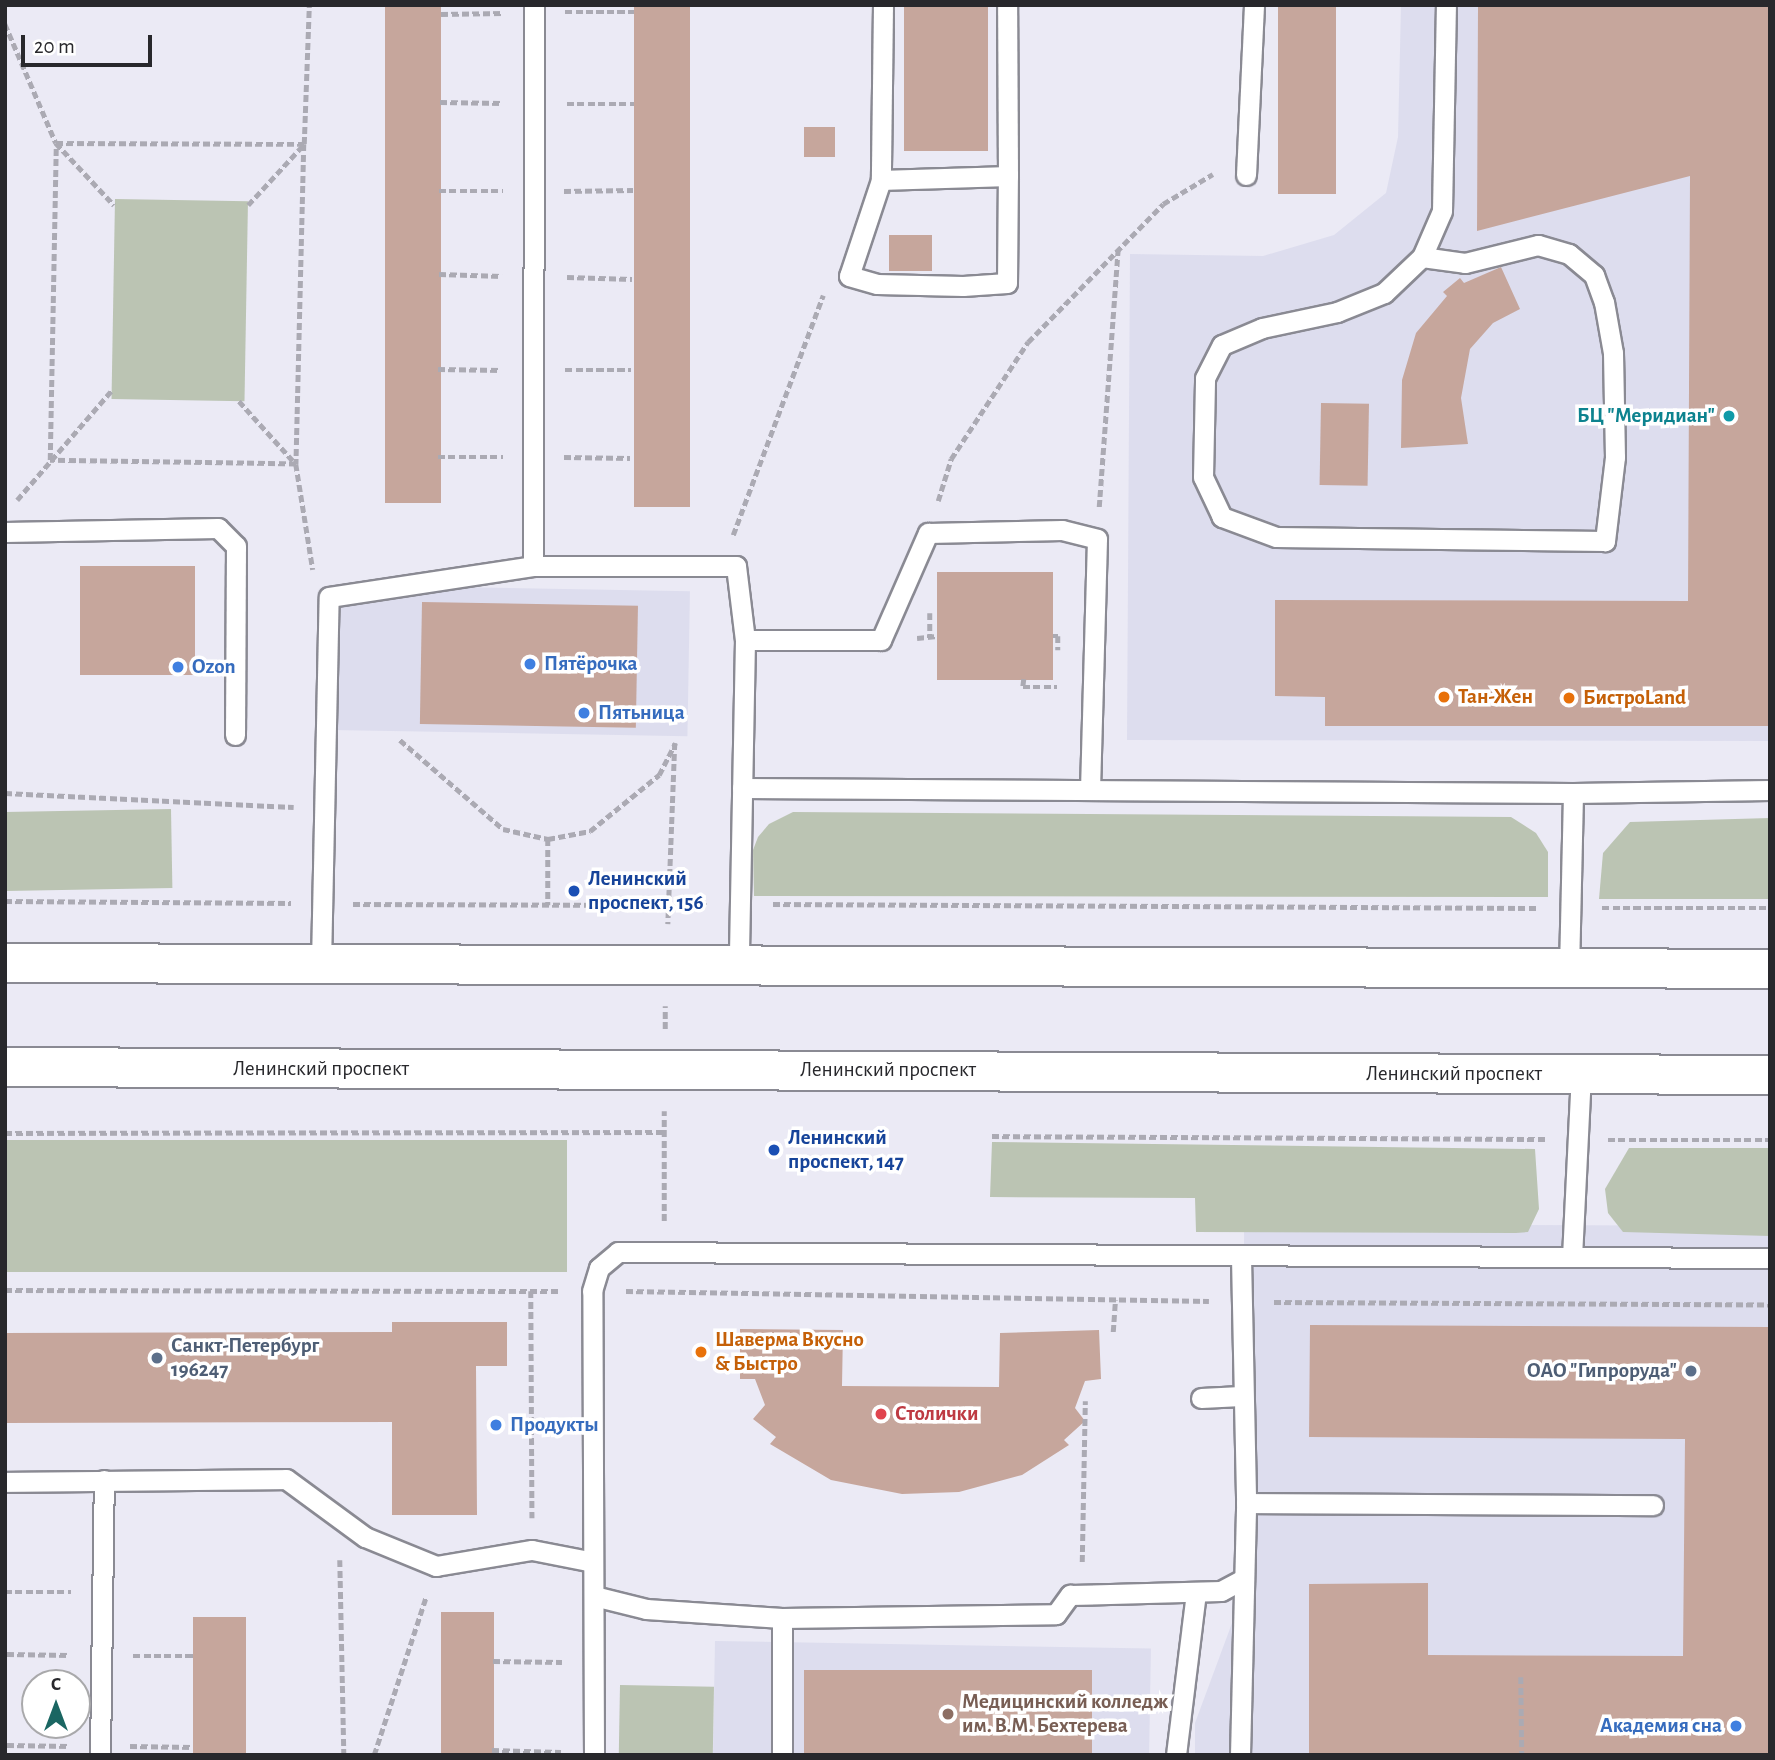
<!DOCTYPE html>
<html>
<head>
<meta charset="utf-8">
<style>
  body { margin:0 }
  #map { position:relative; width:1775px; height:1760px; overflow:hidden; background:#ebeaf5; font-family:"Alegreya Sans",sans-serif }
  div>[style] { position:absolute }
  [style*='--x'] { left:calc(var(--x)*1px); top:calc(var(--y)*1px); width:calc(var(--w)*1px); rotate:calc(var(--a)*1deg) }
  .built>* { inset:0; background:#dde; transform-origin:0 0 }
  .green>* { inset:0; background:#bbc4b3; transform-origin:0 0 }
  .building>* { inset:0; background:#c6a69c; transform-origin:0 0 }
  .path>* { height:4.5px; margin-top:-2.25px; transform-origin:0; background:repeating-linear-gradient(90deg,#abaab3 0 7px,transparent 0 10.5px) }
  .roads { filter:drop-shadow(2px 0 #8a8a93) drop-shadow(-2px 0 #8a8a93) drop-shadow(0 2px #8a8a93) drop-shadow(0 -2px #8a8a93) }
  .lane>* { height:19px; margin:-9.5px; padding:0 9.5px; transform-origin:9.5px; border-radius:9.5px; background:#fff }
  .primary>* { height:38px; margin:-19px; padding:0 19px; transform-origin:19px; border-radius:19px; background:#fff }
  .dots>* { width:19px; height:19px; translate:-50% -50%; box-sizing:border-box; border:4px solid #fff; border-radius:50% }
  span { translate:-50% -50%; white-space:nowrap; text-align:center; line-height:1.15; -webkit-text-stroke:7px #fff; paint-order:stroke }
  .culture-label { font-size:21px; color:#0d838f; font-weight:700 }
  .right { translate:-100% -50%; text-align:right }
  .shop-label { font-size:21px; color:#366cbe; font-weight:700 }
  .left { translate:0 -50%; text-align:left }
  .food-label { font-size:21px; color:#c56008; font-weight:700 }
  .transit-label { font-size:21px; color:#164399; font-weight:700 }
  .street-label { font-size:21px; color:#28282c }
  .service-label { font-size:21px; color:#4e5e75; font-weight:700 }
  .health-label { font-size:21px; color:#be3a42; font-weight:700 }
  .education-label { font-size:21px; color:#785e54; font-weight:700 }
  .frame { position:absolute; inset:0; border:7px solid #28282c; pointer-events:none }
  .north { position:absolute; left:21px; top:1669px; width:70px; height:70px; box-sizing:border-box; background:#fff; border:2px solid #a9a9ab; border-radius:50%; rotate:0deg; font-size:19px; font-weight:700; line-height:28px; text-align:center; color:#28282c }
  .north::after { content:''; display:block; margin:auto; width:24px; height:32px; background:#1a6662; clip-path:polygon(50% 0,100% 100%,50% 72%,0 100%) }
  .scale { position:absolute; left:21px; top:35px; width:131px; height:32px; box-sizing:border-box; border:4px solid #28282c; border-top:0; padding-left:9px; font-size:21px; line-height:24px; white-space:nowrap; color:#28282c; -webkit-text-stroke:5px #fff; paint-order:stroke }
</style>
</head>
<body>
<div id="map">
  <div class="built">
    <div style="clip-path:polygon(1401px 5px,1770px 5px,1770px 741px,1127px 740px,1130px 254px,1263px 256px,1334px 235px,1386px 193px,1398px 137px)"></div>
    <div style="left:333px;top:585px;width:357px;height:145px;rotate:1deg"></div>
    <div style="clip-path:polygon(1244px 1224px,1770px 1226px,1770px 1755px,1195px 1755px,1195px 1723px,1245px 1588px)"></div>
    <div style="left:715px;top:1641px;width:436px;height:114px;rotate:1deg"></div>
  </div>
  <div class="green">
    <div style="left:115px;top:199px;width:133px;height:200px;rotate:1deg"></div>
    <div style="left:171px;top:809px;width:79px;height:166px;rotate:89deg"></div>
    <div style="clip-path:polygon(793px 812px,1511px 817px,1536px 833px,1548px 852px,1548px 897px,754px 896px,753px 850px,758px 837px,769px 824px)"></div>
    <div style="clip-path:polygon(1770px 818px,1770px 899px,1599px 899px,1603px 853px,1630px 822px)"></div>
    <div style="left:5px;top:1140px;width:562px;height:132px"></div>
    <div style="clip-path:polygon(992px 1142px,1535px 1149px,1539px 1209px,1528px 1232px,1516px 1233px,1196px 1232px,1195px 1198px,990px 1197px)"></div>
    <div style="clip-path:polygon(1629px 1148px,1770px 1148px,1770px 1236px,1623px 1232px,1608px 1213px,1605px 1189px)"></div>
    <div style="left:620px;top:1685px;width:94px;height:70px;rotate:1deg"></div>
  </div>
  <div class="building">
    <div style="left:385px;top:5px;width:56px;height:498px"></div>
    <div style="left:634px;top:5px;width:56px;height:502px"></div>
    <div style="left:904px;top:5px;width:84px;height:146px"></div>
    <div style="left:1278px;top:5px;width:58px;height:189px"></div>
    <div style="clip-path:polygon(1478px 5px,1770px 5px,1770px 726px,1325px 726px,1325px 697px,1275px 696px,1275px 600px,1688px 601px,1690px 176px,1477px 231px)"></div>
    <div style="left:835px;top:127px;width:30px;height:31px;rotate:90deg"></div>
    <div style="left:889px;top:235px;width:43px;height:36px"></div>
    <div style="clip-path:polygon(1501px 267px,1520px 309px,1493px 323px,1470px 349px,1461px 398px,1468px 444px,1401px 448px,1402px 380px,1416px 333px,1447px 296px,1443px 292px,1460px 278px,1464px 283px)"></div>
    <div style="left:1321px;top:403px;width:48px;height:82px;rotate:1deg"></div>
    <div style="left:80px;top:566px;width:115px;height:109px"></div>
    <div style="left:937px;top:572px;width:116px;height:108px"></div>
    <div style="left:422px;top:602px;width:216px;height:122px;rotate:1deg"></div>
    <div style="clip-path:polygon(392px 1322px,507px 1322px,507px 1366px,476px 1366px,477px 1515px,392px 1515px,392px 1422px,5px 1423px,5px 1333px,392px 1332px)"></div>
    <div style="clip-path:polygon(1310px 1325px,1770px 1327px,1770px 1755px,1309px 1755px,1309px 1584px,1428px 1583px,1428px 1655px,1683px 1656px,1685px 1439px,1309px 1437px)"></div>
    <div style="clip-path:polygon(740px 1329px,843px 1330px,842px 1386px,999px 1387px,1000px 1333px,1099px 1330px,1101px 1379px,1085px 1381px,1075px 1408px,1085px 1421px,1064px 1440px,1069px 1445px,1022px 1475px,959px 1492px,902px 1494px,831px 1480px,770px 1444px,776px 1437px,753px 1419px,765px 1405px,755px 1379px,740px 1379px)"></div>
    <div style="left:441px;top:1612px;width:53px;height:143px"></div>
    <div style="left:193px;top:1617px;width:53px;height:138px"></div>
    <div style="left:804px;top:1670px;width:288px;height:85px"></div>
  </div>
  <div class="path">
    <div style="--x:565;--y:12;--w:69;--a:0"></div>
    <div style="--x:441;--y:14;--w:63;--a:-0.9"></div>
    <div style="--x:5;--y:24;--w:129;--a:66.8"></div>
    <div style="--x:56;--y:143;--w:85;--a:46.9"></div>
    <div style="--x:440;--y:102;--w:62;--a:0.9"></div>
    <div style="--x:567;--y:104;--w:67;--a:0"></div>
    <div style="--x:56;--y:143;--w:248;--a:0.2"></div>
    <div style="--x:304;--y:144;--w:320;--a:91.4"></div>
    <div style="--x:296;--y:464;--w:246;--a:-179.1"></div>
    <div style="--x:50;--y:460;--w:317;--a:-88.9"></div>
    <div style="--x:439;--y:191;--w:64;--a:0"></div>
    <div style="--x:564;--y:191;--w:69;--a:-0.8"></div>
    <div style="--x:248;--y:205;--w:83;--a:-47.4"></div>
    <div style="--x:304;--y:144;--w:139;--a:-87.9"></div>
    <div style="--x:439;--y:274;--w:63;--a:1.8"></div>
    <div style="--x:567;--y:277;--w:65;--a:1.8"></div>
    <div style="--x:438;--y:369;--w:63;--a:0.9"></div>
    <div style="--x:565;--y:370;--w:66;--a:0"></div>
    <div style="--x:239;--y:401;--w:85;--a:47.9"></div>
    <div style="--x:296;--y:464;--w:107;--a:80.9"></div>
    <div style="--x:438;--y:457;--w:65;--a:0"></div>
    <div style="--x:564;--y:457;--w:66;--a:0.9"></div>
    <div style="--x:17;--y:500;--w:144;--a:-49.2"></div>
    <div style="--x:938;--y:501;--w:44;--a:-72.8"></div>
    <div style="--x:951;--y:459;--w:140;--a:-56.7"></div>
    <div style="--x:1028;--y:342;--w:193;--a:-45.6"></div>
    <div style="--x:1163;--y:204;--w:58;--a:-31"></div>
    <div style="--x:1099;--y:507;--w:258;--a:-85.8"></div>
    <div style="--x:733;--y:535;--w:256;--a:-69.4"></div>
    <div style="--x:930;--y:613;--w:24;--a:90"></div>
    <div style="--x:1053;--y:636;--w:5;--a:0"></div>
    <div style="--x:1058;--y:636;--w:14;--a:90"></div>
    <div style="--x:917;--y:638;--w:20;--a:-6"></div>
    <div style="--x:1024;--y:679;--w:8;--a:97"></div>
    <div style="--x:1023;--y:687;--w:34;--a:0"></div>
    <div style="--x:400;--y:740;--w:136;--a:40.8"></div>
    <div style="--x:503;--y:829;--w:46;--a:12.5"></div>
    <div style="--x:548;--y:839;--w:43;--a:-10.8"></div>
    <div style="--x:590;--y:831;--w:89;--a:-39.1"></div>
    <div style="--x:659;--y:775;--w:36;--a:-63"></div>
    <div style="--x:675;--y:743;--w:181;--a:92.2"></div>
    <div style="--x:5;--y:793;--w:289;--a:2.8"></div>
    <div style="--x:548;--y:839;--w:66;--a:90"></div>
    <div style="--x:5;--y:901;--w:286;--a:0.4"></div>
    <div style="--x:353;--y:904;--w:355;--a:0.2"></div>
    <div style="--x:773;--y:904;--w:764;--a:0.3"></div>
    <div style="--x:1602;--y:908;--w:168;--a:0"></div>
    <div style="--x:665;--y:1029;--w:23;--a:-90"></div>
    <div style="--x:5;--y:1133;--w:659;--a:-0.09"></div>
    <div style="--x:992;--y:1136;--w:555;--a:0.31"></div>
    <div style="--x:1608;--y:1140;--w:162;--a:0"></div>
    <div style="--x:664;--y:1221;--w:110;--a:-90"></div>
    <div style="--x:5;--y:1290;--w:556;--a:0.1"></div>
    <div style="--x:531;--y:1291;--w:227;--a:89.7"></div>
    <div style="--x:626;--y:1291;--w:583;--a:0.98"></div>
    <div style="--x:1274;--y:1302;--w:496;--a:0.3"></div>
    <div style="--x:1113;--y:1332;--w:32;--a:-86"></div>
    <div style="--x:340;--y:1560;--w:195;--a:88.8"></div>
    <div style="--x:1082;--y:1562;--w:161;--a:-88.9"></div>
    <div style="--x:5;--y:1592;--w:66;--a:0"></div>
    <div style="--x:7;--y:1654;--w:62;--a:0.9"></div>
    <div style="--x:133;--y:1656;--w:60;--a:0"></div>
    <div style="--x:493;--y:1661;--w:69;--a:0.8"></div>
    <div style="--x:1521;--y:1677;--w:78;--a:89.3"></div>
    <div style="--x:7;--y:1745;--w:62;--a:0.9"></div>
    <div style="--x:130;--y:1746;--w:62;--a:0.9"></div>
    <div style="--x:492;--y:1750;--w:69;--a:1.7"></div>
    <div style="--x:374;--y:1755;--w:166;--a:-71.8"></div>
  </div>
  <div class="roads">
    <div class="lane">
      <div style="--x:883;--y:5;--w:175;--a:90.7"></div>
      <div style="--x:881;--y:180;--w:127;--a:-1.8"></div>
      <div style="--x:1008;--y:176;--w:171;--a:-90.3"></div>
      <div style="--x:1246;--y:175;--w:170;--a:-87.3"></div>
      <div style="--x:881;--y:180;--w:101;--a:108.4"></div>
      <div style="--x:849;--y:276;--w:29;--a:16"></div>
      <div style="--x:877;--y:284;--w:86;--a:1.3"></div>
      <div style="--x:963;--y:286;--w:44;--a:-3.9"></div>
      <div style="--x:1007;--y:283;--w:107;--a:-89.5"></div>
      <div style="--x:1422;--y:257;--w:43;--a:7.9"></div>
      <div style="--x:1465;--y:263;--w:75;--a:-13.9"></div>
      <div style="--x:1538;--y:245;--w:32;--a:16"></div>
      <div style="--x:1569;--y:254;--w:33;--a:40"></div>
      <div style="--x:1594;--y:275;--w:29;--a:70"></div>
      <div style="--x:1604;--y:302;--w:52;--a:80"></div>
      <div style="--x:1613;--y:353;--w:104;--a:88.9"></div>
      <div style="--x:1615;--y:457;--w:85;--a:96.8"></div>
      <div style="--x:1605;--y:541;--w:329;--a:-179.3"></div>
      <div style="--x:1276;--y:537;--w:58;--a:-159.7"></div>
      <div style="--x:1222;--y:517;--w:44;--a:-115.4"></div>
      <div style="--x:1203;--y:477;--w:99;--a:-88.8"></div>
      <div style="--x:1205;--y:378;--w:37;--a:-63"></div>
      <div style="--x:1222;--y:345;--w:43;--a:-23"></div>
      <div style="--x:1262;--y:328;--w:77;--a:-12"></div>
      <div style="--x:1337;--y:312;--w:51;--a:-22"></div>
      <div style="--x:1384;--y:293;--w:52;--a:-43.5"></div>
      <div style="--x:1422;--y:257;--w:50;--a:-66.5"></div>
      <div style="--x:1442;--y:211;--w:206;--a:-88.9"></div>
      <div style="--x:5;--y:532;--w:213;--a:-1.1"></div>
      <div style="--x:218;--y:528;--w:25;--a:45"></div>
      <div style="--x:236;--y:546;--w:189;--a:90.3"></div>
      <div style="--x:533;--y:566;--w:561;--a:-89.9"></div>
      <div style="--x:745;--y:640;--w:136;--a:0"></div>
      <div style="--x:881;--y:640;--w:117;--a:-66.3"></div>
      <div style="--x:928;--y:533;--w:134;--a:-1.3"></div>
      <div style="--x:1062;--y:530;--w:36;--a:14"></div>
      <div style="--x:1097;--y:539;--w:248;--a:91.6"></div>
      <div style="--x:742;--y:788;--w:831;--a:0.34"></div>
      <div style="--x:1573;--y:793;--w:197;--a:-0.9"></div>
      <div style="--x:321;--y:964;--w:367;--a:-88.8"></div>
      <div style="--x:329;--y:597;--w:206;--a:-8.6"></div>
      <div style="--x:533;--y:566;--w:203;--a:0"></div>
      <div style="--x:736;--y:566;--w:75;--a:83.1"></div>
      <div style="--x:745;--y:640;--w:327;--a:91.1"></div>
      <div style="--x:1569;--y:970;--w:177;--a:-88.7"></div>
      <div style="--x:1241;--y:1257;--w:246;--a:88.8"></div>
      <div style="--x:1246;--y:1503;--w:407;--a:0.3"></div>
      <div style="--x:1572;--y:1257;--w:182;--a:-87.2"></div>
      <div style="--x:1201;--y:1398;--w:40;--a:-2.9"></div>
      <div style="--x:5;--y:1482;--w:281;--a:-0.6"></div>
      <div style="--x:286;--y:1479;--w:98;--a:36.3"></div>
      <div style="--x:365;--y:1537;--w:77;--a:22.2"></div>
      <div style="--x:436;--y:1566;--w:97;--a:-9.5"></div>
      <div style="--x:532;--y:1550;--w:62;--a:11.1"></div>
      <div style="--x:594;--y:1596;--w:54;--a:14"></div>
      <div style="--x:646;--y:1609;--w:136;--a:3.8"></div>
      <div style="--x:782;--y:1618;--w:274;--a:-0.8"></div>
      <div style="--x:1056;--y:1614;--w:24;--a:-54"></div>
      <div style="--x:1070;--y:1595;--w:151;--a:-1.5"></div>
      <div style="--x:1221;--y:1591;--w:24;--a:-28"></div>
      <div style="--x:782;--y:1618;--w:137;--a:90"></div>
      <div style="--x:100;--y:1755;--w:275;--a:-89.2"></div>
      <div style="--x:594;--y:1755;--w:464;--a:-90.2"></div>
      <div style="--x:592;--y:1291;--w:24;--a:-73"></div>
      <div style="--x:599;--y:1268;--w:25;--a:-40"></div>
      <div style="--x:618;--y:1252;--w:1152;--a:0.3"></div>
      <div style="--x:1176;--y:1755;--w:164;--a:-83"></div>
      <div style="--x:1240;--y:1755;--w:252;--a:-88.6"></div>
    </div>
    <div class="primary">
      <div style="--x:5;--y:963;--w:1765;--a:0.19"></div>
      <div style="--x:5;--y:1067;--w:1765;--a:0.26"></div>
    </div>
  </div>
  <div class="dots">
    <div style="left:1729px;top:416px;background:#0f9aa8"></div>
    <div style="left:530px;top:664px;background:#3f7fe0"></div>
    <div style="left:178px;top:667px;background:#3f7fe0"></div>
    <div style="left:1444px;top:697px;background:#e8710a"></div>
    <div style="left:1569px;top:698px;background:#e8710a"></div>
    <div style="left:584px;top:713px;background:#3f7fe0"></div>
    <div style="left:574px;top:891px;background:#1a4fb4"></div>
    <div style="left:774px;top:1150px;background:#1a4fb4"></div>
    <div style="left:701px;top:1352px;background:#e8710a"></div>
    <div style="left:157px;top:1358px;background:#5c6f8a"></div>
    <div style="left:1691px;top:1371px;background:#5c6f8a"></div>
    <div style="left:881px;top:1414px;background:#e0444e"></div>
    <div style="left:496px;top:1425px;background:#3f7fe0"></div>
    <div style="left:948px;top:1714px;background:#8d6e63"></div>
    <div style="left:1736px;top:1726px;background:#3f7fe0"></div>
  </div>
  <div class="culture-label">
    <span class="right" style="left:1715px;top:416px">БЦ "Меридиан"</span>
  </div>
  <div class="shop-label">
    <span class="left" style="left:544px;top:664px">Пятёрочка</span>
    <span class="left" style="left:192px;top:667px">Ozon</span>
    <span class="left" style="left:598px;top:713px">Пятьница</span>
    <span class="left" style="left:510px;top:1425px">Продукты</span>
    <span class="right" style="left:1722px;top:1726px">Академия сна</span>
  </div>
  <div class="food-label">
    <span class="left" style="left:1458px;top:697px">Тан-Жен</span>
    <span class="left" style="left:1583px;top:698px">БистроLand</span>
    <span class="left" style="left:715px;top:1352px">Шаверма Вкусно<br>&amp; Быстро</span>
  </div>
  <div class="transit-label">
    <span class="left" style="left:588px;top:891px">Ленинский<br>проспект, 156</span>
    <span class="left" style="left:788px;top:1150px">Ленинский<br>проспект, 147</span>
  </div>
  <div class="street-label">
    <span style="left:321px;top:1069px">Ленинский проспект</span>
    <span style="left:888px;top:1070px">Ленинский проспект</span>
    <span style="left:1454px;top:1074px">Ленинский проспект</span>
  </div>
  <div class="service-label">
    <span class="left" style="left:171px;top:1358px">Санкт-Петербург<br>196247</span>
    <span class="right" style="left:1677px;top:1371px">ОАО "Гипроруда"</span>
  </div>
  <div class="health-label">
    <span class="left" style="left:895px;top:1414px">Столички</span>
  </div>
  <div class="education-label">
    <span class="left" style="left:962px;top:1714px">Медицинский колледж<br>им. В.М. Бехтерева</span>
  </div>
  <div class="frame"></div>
  <div class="north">С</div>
  <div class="scale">20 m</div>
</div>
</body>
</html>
